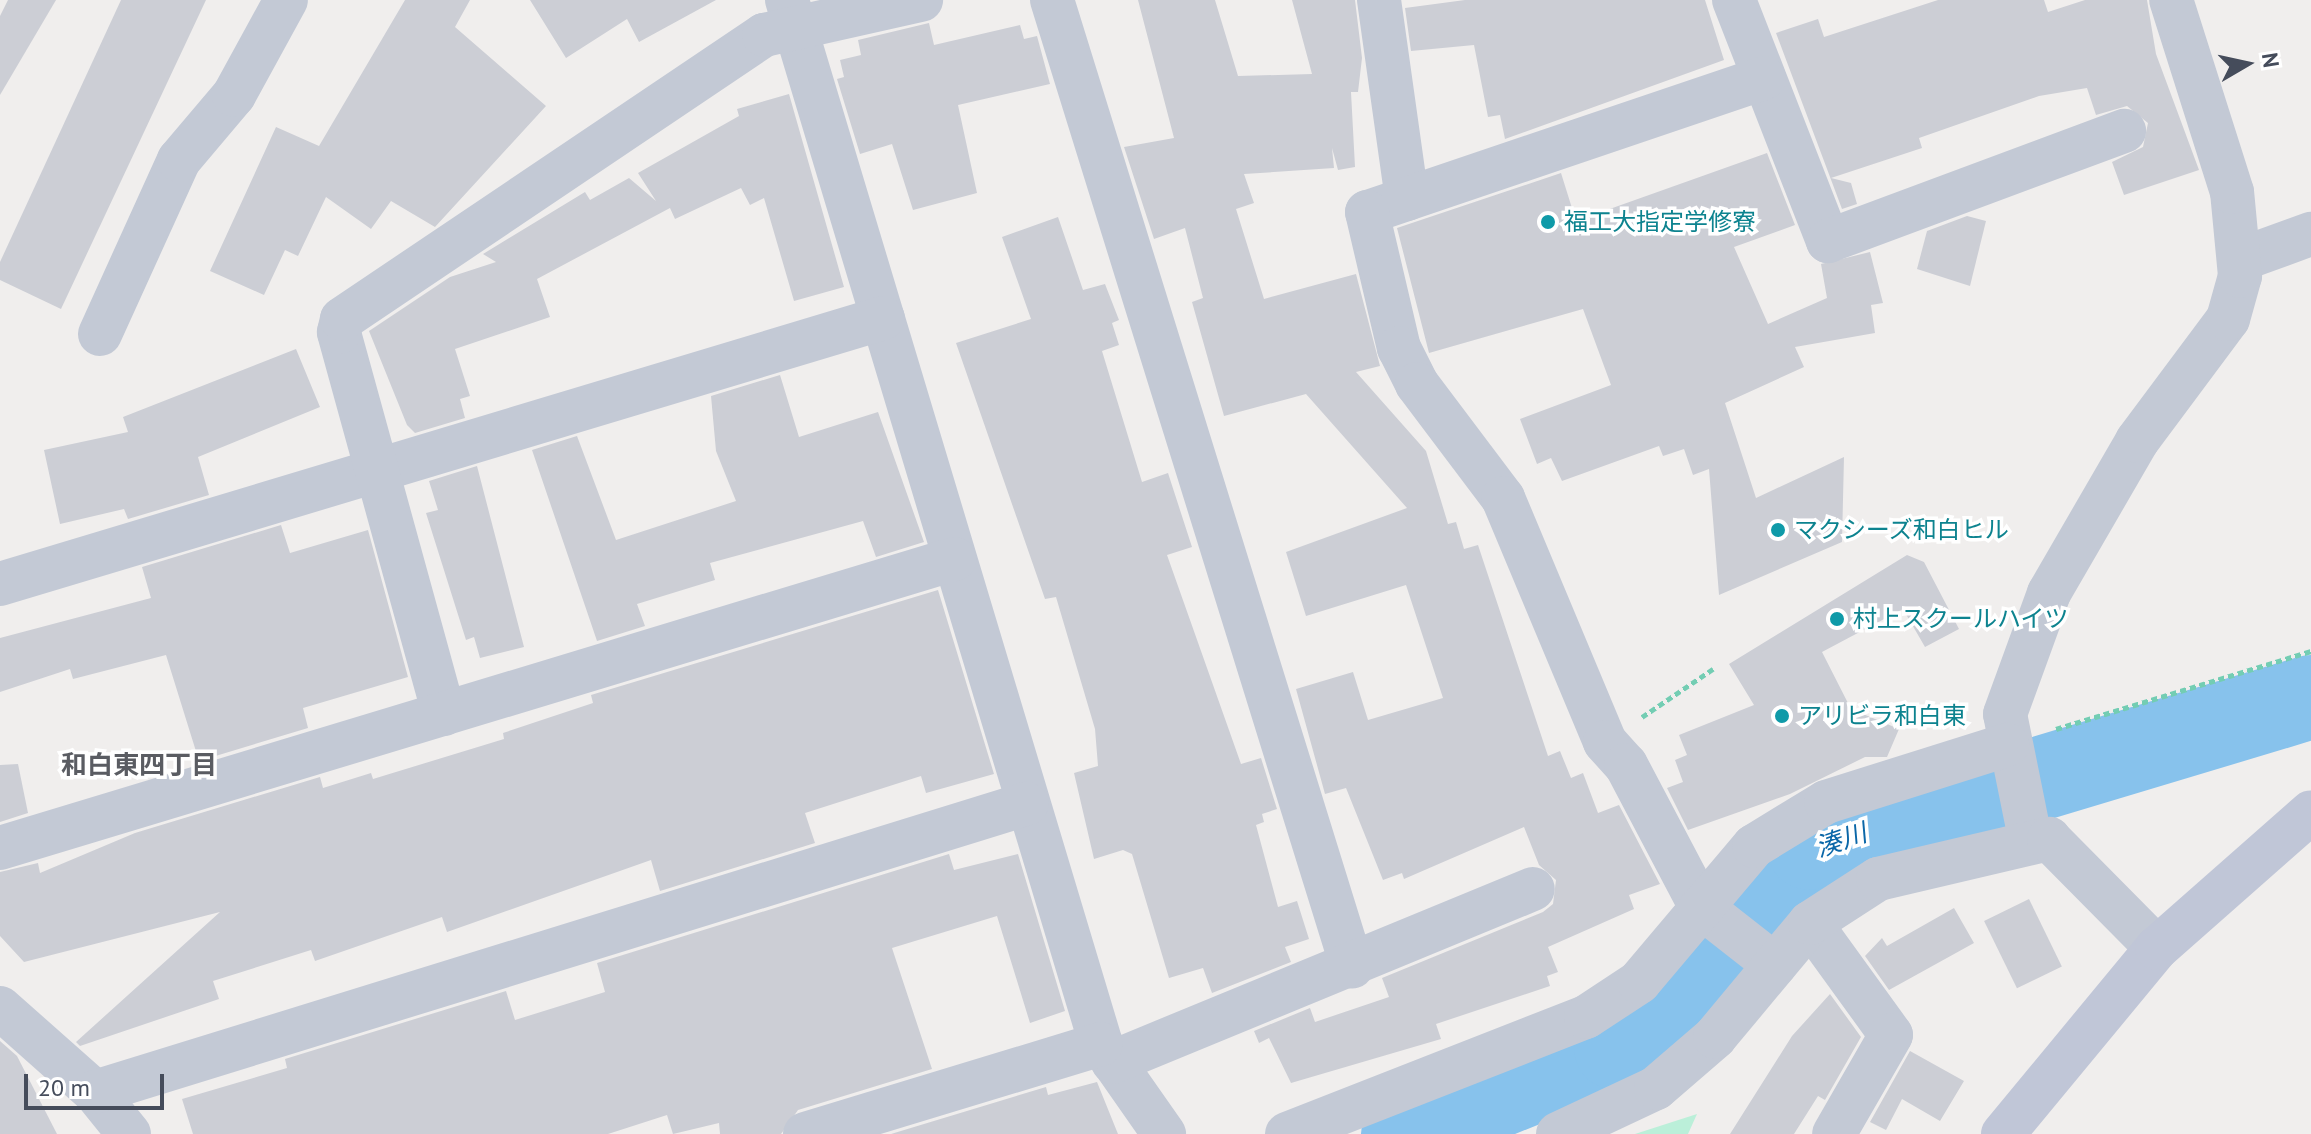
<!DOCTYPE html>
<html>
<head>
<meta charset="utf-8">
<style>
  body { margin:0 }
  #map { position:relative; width:2311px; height:1134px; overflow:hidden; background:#f0eeed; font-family:"PT Sans","Noto Sans JP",sans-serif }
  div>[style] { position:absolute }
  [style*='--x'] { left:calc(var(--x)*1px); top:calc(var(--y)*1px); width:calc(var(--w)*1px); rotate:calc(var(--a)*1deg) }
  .green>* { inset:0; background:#bbefd9 }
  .river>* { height:84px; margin:-42px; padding:0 42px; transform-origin:42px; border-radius:42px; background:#87c2ec }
  .building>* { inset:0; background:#ccced5; transform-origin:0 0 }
  .path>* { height:5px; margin-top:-2.5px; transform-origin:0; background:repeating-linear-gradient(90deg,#73cdb3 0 6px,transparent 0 10px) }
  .street>* { height:44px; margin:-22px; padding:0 22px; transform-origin:22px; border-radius:22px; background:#c3c9d5 }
  .secondary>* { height:44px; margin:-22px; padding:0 22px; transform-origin:22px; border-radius:22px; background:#c0c6d7 }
  .dots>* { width:22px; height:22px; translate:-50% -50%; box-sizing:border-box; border:4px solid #fff; border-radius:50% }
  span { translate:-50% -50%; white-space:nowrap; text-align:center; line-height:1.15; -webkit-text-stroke:7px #fff; paint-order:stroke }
  .culture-label { font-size:24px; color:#0d838f }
  .left { translate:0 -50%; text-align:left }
  .neighbourhood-label { font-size:26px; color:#5a5c62; font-weight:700 }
  .water-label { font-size:26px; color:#0b67a8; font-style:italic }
  .north { position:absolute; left:2207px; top:24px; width:80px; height:80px; -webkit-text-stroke:6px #fff; paint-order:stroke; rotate:81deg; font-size:22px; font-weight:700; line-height:32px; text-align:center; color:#454c5b }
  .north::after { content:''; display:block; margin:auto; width:28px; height:36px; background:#454c5b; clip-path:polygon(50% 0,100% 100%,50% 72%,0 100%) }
  .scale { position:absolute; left:24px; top:1074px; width:140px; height:36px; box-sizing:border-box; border:4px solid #454c5b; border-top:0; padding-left:10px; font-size:24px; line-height:28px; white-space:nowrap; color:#454c5b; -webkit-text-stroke:6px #fff; paint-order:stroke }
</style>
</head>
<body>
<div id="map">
  <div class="green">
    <div style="clip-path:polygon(1697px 1114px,1688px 1134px,1635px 1134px)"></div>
  </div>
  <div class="river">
    <div style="--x:1403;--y:1134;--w:230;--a:-22"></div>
    <div style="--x:1616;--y:1048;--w:278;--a:-46"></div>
    <div style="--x:1809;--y:848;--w:524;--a:-16.74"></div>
  </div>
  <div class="building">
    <div style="clip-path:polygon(8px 0,56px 0,0 95px,0 16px)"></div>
    <div style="clip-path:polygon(121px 0,206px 0,61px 309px,0 280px,0 262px)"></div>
    <div style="clip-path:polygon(405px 0,470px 0,455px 27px,546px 106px,435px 227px,391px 201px,371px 229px,326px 197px,298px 256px,285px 250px,264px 295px,210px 271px,276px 127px,319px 146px)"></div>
    <div style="clip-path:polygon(530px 0,716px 0,639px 42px,627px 19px,566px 58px)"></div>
    <div style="clip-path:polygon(1138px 0,1215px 0,1238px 76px,1312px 74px,1292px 0,1355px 0,1362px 58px,1358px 92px,1351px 92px,1355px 167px,1338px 170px,1332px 148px,1334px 168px,1244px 174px,1254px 203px,1236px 209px,1264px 299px,1356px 274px,1380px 366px,1356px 372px,1426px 451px,1448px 524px,1456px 522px,1464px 549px,1478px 545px,1548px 756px,1560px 751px,1571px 778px,1583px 773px,1598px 813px,1619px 805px,1660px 884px,1629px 895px,1634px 909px,1548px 947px,1558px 972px,1547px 976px,1550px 986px,1436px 1024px,1441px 1039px,1291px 1083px,1269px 1038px,1259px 1043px,1254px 1031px,1310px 1008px,1315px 1022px,1389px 997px,1382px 978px,1543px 912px,1553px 904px,1556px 880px,1539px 865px,1524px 827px,1404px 879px,1402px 873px,1383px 880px,1346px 788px,1325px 794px,1296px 689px,1353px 672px,1368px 720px,1443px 698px,1406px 585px,1306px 616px,1286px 552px,1407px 508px,1306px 394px,1224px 416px,1192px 302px,1203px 298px,1185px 228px,1154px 239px,1124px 147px,1174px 138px)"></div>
    <div style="clip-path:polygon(1465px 0,1705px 0,1724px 60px,1505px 139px,1500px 115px,1488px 117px,1474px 45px,1411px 51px,1405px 8px)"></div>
    <div style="clip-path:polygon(1938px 0,2044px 0,2048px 12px,2085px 0,2147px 0,2156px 54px,2199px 170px,2124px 195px,2112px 162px,2143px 147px,2148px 123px,2127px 106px,2096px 115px,2087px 88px,2039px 96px,1919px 138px,1922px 148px,1831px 178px,1851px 183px,1857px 204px,1842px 209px,1776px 33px,1818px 19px,1824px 37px)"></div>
    <div style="clip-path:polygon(929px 23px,934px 45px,1020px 25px,1024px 39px,1037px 36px,1050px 84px,958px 105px,977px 193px,913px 210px,892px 144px,860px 154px,837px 79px,844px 77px,840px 60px,861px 55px,858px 40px)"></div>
    <div style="clip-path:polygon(789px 94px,844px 287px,794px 301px,764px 198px,750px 205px,741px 188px,675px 219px,670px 208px,537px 279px,550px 317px,455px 349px,470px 396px,460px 399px,465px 418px,415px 433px,407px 425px,369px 331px,450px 277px,496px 262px,483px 254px,585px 192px,590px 200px,629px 178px,656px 201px,638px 173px,739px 116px,737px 109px)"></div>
    <div style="clip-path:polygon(1767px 153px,1795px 225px,1734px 247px,1768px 324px,1827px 298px,1821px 264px,1870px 252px,1883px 303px,1871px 305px,1875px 333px,1795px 347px,1804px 367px,1725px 403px,1756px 498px,1844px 457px,1842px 542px,1719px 595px,1709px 469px,1693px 475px,1684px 449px,1663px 456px,1659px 446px,1562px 481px,1551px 458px,1537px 464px,1520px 419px,1611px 385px,1583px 309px,1429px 353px,1397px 228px,1561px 173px,1576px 221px)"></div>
    <div style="clip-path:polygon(1967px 216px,1986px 221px,1970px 286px,1917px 269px,1927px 231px)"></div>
    <div style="clip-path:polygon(1058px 217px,1083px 290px,1105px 284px,1119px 320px,1112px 323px,1119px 345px,1102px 351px,1142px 482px,1168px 473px,1192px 547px,1167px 555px,1241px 764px,1261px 758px,1277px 809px,1262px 814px,1264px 822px,1256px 825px,1278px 907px,1297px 901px,1309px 939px,1285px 947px,1291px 962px,1212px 993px,1203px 968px,1169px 978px,1132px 854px,1123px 850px,1094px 859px,1074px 773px,1098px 766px,1095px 729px,1056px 597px,1045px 599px,956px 343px,1031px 319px,1002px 237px)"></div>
    <div style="clip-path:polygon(296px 349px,320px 407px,198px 457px,209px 495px,128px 519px,124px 509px,60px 524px,44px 450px,128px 432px,123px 417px)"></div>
    <div style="clip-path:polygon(780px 375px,799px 437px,878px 412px,924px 542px,876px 557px,863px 521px,710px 563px,715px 580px,637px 604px,645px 626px,597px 641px,532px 450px,577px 436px,616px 540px,736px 501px,716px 451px,711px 396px)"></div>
    <div style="clip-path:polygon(477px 466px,524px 647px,480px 658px,474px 637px,466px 640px,426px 513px,438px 510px,429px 481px)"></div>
    <div style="clip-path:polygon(281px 525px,290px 553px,368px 530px,408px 677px,303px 708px,308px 728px,199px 761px,166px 655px,73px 679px,70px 669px,0 692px,0 638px,151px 598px,142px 567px)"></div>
    <div style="clip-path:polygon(1907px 555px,1924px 562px,1959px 629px,1925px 647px,1903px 609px,1822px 652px,1851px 709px,1899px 729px,1887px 757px,1865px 757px,1790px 794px,1688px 830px,1667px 788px,1683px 782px,1675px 760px,1687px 755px,1679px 735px,1754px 705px,1729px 664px)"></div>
    <div style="clip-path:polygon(938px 590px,994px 774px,926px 793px,921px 776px,805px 813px,815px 843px,660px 891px,651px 860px,447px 932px,442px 917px,315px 961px,311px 950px,213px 981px,219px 999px,80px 1046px,76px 1042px,220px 912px,24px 962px,0 936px,0 872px,38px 863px,40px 873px,135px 833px,320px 777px,323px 788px,371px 773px,373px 779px,504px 739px,503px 733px,593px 703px,591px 695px)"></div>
    <div style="clip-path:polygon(18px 764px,28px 813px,0 822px,0 765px)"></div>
    <div style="clip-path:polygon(949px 854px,954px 870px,1018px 854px,1065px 1011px,1030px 1023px,997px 916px,892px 948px,932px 1069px,798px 1110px,781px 1134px,720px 1134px,719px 1123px,673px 1134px,667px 1115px,608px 1134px,193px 1134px,182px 1099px,287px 1068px,285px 1059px,506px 991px,515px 1020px,605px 992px,597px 963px)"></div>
    <div style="left:2029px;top:899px;width:75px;height:50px;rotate:64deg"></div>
    <div style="clip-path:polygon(1954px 908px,1974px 943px,1889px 990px,1865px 956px,1882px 938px,1887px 946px)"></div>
    <div style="clip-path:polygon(1830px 994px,1861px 1037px,1825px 1100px,1818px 1096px,1794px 1134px,1730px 1134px,1792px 1036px)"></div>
    <div style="clip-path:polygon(0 1041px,17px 1056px,57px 1134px,0 1134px)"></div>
    <div style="clip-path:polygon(1910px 1051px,1964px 1081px,1940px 1121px,1902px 1099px,1886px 1130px,1870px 1122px)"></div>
    <div style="clip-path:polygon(1097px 1082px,1118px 1134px,891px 1134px,1046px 1087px,1048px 1095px)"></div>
  </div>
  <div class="path">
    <div style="--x:1642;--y:717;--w:86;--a:-34.1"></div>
    <div style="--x:2056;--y:729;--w:267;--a:-17"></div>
  </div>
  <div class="street">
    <div style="--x:787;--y:0;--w:1090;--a:73.26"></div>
    <div style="--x:1101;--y:1044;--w:110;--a:55"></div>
    <div style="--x:1052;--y:0;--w:1012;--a:72.75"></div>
    <div style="--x:1379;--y:0;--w:201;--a:82"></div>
    <div style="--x:1734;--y:0;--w:259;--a:68.7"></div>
    <div style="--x:1828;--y:241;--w:316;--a:-20.4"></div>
    <div style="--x:1764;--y:78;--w:419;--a:161.3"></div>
    <div style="--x:1367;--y:212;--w:140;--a:76.8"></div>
    <div style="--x:1399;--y:348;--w:40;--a:63.4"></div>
    <div style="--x:1417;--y:384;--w:143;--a:53"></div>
    <div style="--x:1503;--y:498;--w:264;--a:67.3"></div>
    <div style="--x:1605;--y:742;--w:31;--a:48"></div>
    <div style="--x:1626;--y:765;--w:161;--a:62.2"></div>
    <div style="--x:1701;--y:907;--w:94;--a:38.1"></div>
    <div style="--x:2239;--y:260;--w:77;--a:-19.9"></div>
    <div style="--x:100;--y:334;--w:191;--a:-65.6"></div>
    <div style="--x:179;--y:160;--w:85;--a:-49.8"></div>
    <div style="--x:234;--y:95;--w:108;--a:-61.3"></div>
    <div style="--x:0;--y:584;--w:922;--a:-16.76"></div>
    <div style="--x:444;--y:714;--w:396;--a:-105.4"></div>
    <div style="--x:339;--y:332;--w:13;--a:-77"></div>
    <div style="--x:342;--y:319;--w:509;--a:-33.94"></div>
    <div style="--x:764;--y:35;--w:161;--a:-12.6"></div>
    <div style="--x:2030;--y:838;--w:126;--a:-101.4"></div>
    <div style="--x:2005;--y:714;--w:129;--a:-70"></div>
    <div style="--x:2049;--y:593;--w:176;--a:-59.9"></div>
    <div style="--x:2137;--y:441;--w:152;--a:-53.3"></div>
    <div style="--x:2228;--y:319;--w:45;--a:-74.4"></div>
    <div style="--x:2240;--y:276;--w:84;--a:-95.4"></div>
    <div style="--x:2232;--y:192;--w:201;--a:-107.6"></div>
    <div style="--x:0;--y:848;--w:997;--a:-16.85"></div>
    <div style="--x:1810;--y:923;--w:138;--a:54.1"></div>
    <div style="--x:1891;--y:1035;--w:114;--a:119.9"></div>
    <div style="--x:0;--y:1008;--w:127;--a:41.5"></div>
    <div style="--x:95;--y:1092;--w:54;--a:51"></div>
    <div style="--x:1113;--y:1062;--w:454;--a:-22.4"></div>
    <div style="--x:95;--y:1092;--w:975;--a:-17.19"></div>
    <div style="--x:805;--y:1134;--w:309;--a:-16.9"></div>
    <div style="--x:1287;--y:1134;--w:321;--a:-21.4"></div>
    <div style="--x:1586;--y:1017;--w:64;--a:-33.4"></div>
    <div style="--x:1639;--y:982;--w:178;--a:-49.8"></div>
    <div style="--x:1754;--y:846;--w:84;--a:-31.4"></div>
    <div style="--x:1826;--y:802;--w:190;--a:-17.5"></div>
    <div style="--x:1558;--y:1134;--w:108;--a:-25.1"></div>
    <div style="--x:1656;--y:1088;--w:78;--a:-40.8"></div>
    <div style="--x:1715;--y:1037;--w:148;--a:-50.2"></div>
    <div style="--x:1810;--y:923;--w:81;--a:-32.9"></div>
    <div style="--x:1878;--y:879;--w:176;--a:-13.2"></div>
    <div style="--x:2049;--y:839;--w:153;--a:45.3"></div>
  </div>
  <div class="secondary">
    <div style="--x:2003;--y:1134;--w:241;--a:-50.4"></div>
    <div style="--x:2157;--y:948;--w:205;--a:-41.4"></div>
  </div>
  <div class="dots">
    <div style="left:1548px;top:222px;background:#0f9aa8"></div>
    <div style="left:1778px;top:530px;background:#0f9aa8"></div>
    <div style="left:1837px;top:619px;background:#0f9aa8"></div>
    <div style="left:1782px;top:716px;background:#0f9aa8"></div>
  </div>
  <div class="culture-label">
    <span class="left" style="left:1564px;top:222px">福工大指定学修寮</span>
    <span class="left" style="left:1794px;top:530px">マクシーズ和白ヒル</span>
    <span class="left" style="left:1853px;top:619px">村上スクールハイツ</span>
    <span class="left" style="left:1798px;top:716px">アリビラ和白東</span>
  </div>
  <div class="neighbourhood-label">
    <span style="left:139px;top:765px">和白東四丁目</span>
  </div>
  <div class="water-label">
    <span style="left:1841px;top:840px;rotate:-19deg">湊川</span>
  </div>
  <div class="north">N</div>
  <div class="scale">20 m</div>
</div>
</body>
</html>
